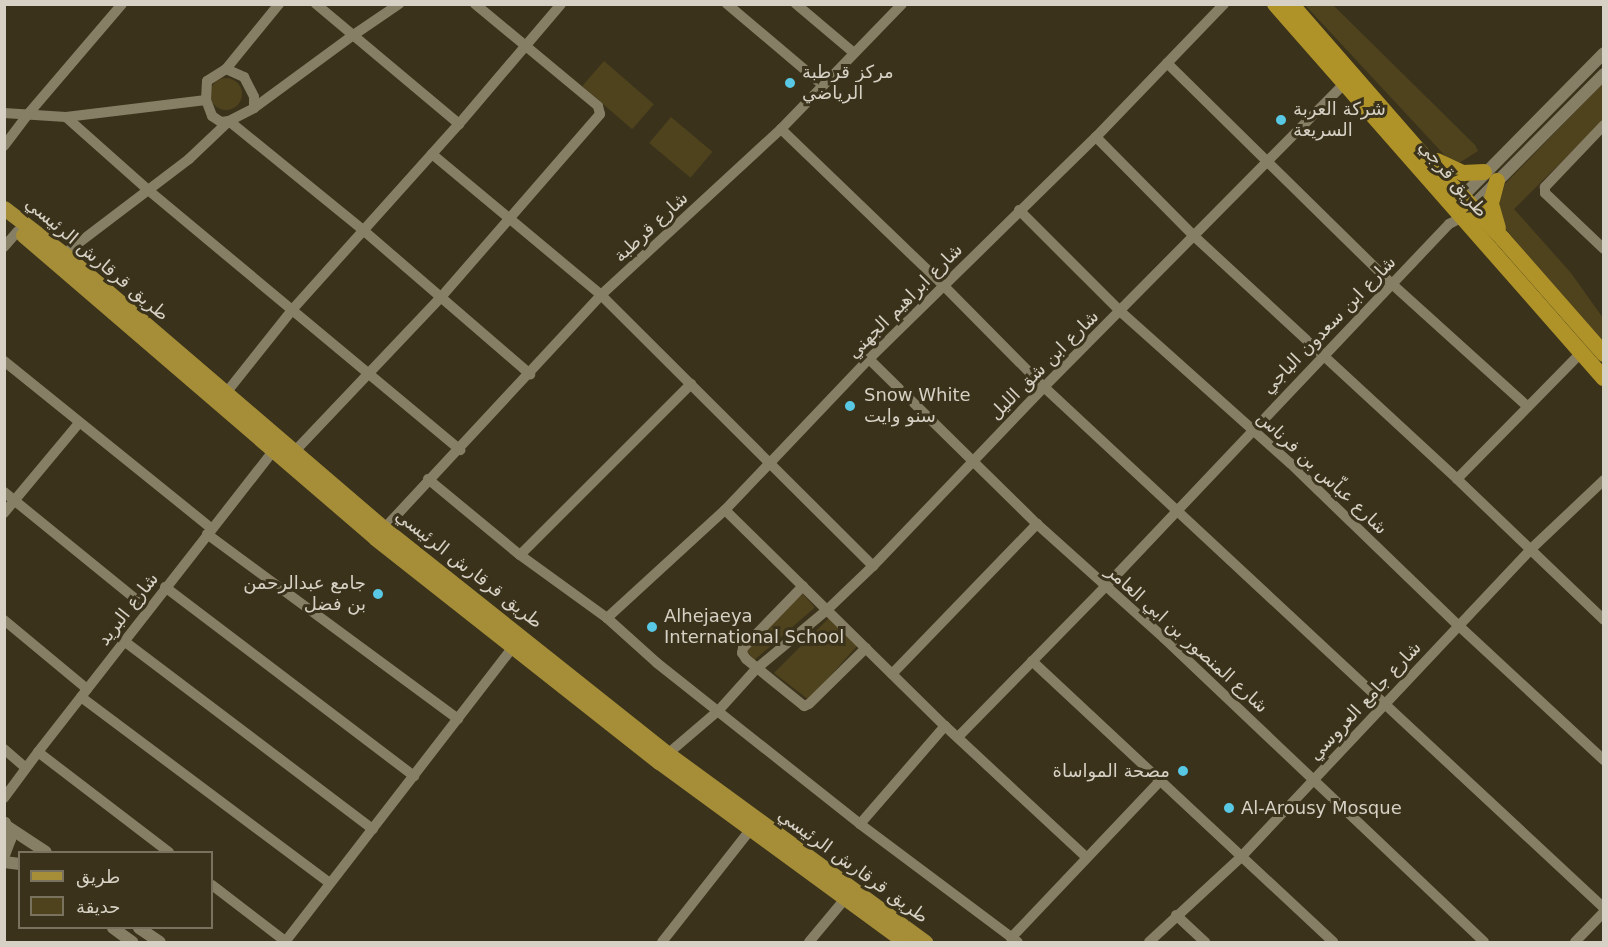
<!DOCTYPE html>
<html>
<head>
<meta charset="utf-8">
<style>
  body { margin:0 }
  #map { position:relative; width:1608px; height:947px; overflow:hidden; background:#3a321b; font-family:"DejaVu Sans","Noto Sans Arabic",sans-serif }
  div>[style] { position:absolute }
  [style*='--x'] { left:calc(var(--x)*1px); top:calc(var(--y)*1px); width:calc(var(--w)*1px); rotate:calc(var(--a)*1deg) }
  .green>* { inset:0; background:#4f431e; transform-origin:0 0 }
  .round { border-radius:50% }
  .minor>* { height:10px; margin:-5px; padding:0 5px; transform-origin:5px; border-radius:5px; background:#877f65 }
  .tertiary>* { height:12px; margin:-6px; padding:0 6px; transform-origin:6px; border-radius:6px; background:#877f65 }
  .primary>* { height:15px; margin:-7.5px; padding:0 7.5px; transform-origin:7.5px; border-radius:7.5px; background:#a58e37 }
  .trunk>* { height:16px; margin:-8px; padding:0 8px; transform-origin:8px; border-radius:8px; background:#af9328 }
  .dots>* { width:16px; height:16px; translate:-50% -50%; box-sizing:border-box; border:3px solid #3a321b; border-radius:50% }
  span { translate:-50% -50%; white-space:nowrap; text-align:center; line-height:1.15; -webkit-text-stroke:6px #3a321b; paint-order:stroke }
  .poi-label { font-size:18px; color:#d6d1c4 }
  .left { translate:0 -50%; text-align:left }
  .right { translate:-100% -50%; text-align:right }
  .street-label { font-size:18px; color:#d6d1c4 }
  .frame { position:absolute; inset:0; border:6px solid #d6d1c4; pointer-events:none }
  .legend { position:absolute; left:18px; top:851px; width:195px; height:78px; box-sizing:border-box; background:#3a321b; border:2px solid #78725f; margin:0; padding:8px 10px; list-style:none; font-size:18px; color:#d6d1c4 }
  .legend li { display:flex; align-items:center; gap:12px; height:30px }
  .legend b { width:30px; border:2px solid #78725f }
</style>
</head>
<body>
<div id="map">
  <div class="green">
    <div style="clip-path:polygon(1305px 5px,1333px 5px,1475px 145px,1478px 151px,1459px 163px,1450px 161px)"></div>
    <div style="left:604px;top:61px;width:66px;height:33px;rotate:41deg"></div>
    <div class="round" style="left:210px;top:78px;width:32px;height:32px"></div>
    <div style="clip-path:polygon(1603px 83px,1603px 121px,1514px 209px,1571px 273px,1603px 318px,1603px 347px,1500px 222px,1500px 199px,1505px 184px)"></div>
    <div style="left:671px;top:117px;width:54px;height:34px;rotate:40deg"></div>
    <div style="left:803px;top:594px;width:18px;height:80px;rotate:49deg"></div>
    <div style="clip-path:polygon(832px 615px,857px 646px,809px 700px,774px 673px)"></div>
  </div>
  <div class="minor">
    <div style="--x:279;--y:4;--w:84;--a:129.2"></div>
    <div style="--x:226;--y:69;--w:22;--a:148"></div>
    <div style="--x:207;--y:81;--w:19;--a:93"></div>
    <div style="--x:206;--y:100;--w:17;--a:69"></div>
    <div style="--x:212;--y:116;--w:11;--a:34"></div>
    <div style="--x:221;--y:122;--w:8;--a:-7"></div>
    <div style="--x:229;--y:121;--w:173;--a:39.1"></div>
    <div style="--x:363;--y:230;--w:221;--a:40.8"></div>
    <div style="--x:316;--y:4;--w:187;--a:40"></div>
    <div style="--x:727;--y:4;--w:126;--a:40.2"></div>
    <div style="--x:796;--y:4;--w:76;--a:40.2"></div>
    <div style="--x:1167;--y:63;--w:315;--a:44.5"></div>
    <div style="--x:1392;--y:284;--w:183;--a:42.1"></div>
    <div style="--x:226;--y:69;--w:20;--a:24"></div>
    <div style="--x:244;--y:77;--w:22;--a:63"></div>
    <div style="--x:254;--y:97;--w:11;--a:90"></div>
    <div style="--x:4;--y:113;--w:62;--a:3.7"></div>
    <div style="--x:66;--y:117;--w:141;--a:-6.9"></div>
    <div style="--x:66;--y:117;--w:108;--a:41.6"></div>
    <div style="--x:147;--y:189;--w:408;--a:39.8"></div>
    <div style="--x:1604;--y:125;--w:86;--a:133.6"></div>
    <div style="--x:1545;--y:187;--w:6;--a:90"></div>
    <div style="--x:1545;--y:193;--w:81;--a:43.5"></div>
    <div style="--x:781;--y:129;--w:226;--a:43.9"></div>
    <div style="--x:944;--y:286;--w:142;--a:45.3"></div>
    <div style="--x:1044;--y:387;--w:765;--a:42.93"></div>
    <div style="--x:1096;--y:137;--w:141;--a:45.3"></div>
    <div style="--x:1195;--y:237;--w:357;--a:42.7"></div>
    <div style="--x:1457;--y:479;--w:204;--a:43.8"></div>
    <div style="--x:4;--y:146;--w:41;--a:-52.9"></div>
    <div style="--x:29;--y:113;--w:143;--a:-49.5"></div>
    <div style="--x:432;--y:154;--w:220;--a:39.8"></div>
    <div style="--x:601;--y:295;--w:384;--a:44.9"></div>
    <div style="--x:1019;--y:210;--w:144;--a:45"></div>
    <div style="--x:1121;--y:312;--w:227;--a:41.8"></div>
    <div style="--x:1290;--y:463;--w:233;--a:44"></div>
    <div style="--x:1458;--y:625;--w:199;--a:42.8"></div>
    <div style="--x:4;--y:247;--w:21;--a:-49"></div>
    <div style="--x:64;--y:254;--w:157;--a:-37.2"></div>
    <div style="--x:189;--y:159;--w:55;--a:-43.5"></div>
    <div style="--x:229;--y:121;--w:28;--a:-27"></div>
    <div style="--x:254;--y:108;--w:122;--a:-36.3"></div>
    <div style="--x:352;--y:36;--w:57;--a:-34.2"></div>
    <div style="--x:869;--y:359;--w:235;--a:44.5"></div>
    <div style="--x:1037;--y:524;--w:171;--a:41.9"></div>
    <div style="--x:1164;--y:638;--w:441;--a:43.5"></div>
    <div style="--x:4;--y:361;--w:266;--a:38.9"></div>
    <div style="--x:226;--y:393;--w:106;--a:-51.5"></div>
    <div style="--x:292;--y:310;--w:250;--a:-48.1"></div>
    <div style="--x:459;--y:124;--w:157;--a:-49.6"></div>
    <div style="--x:295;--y:451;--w:214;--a:-46.5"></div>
    <div style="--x:442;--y:296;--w:241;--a:-49"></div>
    <div style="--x:600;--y:114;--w:8;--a:-104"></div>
    <div style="--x:598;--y:106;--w:160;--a:-140.3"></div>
    <div style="--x:428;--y:479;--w:119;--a:39.6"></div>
    <div style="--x:520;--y:555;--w:107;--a:35.9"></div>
    <div style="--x:607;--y:618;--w:67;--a:42"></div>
    <div style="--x:657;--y:663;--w:259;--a:38.4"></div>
    <div style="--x:860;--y:824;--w:197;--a:36.8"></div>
    <div style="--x:1457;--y:479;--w:178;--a:-45.5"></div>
    <div style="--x:4;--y:492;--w:186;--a:39.1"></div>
    <div style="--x:725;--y:510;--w:308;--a:44.5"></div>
    <div style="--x:945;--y:726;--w:192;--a:42.9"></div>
    <div style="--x:4;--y:513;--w:117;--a:-50.2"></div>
    <div style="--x:380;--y:533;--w:325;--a:-47.1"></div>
    <div style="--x:601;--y:295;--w:245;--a:-42.7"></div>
    <div style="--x:781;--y:129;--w:174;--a:-45.9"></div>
    <div style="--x:207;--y:534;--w:312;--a:36.4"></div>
    <div style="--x:520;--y:555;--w:242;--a:-45"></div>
    <div style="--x:803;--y:586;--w:86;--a:134.1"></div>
    <div style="--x:743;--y:648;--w:5;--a:101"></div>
    <div style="--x:742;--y:653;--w:7;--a:56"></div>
    <div style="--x:746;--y:659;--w:75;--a:39"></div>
    <div style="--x:804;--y:706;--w:5;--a:-22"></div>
    <div style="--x:809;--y:704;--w:80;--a:-44.5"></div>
    <div style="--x:165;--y:587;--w:313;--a:37.2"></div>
    <div style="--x:607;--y:618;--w:160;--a:-42.5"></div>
    <div style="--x:725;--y:510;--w:209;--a:-46.4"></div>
    <div style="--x:869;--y:359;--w:318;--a:-44.4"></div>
    <div style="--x:1096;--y:137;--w:185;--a:-46.1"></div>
    <div style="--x:4;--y:620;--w:108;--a:39.7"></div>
    <div style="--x:124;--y:641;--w:312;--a:37.1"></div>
    <div style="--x:1032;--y:661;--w:412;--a:43"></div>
    <div style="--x:892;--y:674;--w:209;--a:-46"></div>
    <div style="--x:81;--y:697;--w:311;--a:36.8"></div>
    <div style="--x:958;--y:737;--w:210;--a:-45.6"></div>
    <div style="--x:1105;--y:587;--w:500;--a:-46.54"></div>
    <div style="--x:1449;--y:224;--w:13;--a:-27"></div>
    <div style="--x:4;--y:749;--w:29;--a:41"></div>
    <div style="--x:38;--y:752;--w:165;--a:37.4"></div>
    <div style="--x:664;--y:757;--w:72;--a:-40.5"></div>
    <div style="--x:719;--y:710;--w:55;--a:-47.9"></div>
    <div style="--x:756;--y:669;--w:94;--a:-39.8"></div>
    <div style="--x:828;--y:609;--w:62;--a:-43.7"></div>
    <div style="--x:873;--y:566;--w:248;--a:-46.3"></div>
    <div style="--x:1044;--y:387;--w:425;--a:-45.3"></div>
    <div style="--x:4;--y:798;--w:57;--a:-53.5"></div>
    <div style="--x:38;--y:752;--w:388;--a:-52"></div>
    <div style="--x:860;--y:824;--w:130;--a:-49.1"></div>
    <div style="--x:212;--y:885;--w:92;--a:37.5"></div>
    <div style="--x:1176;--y:915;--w:40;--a:43"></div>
    <div style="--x:1011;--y:938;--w:215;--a:-46.5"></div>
    <div style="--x:285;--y:942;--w:374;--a:-52.3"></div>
    <div style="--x:662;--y:942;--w:142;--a:-51.8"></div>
    <div style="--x:809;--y:942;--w:56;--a:-50.1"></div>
    <div style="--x:1149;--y:942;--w:125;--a:-42.7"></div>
    <div style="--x:1241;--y:857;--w:422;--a:-46.7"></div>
    <div style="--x:1530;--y:550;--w:102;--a:-43.4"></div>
    <div style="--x:1575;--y:942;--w:42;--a:-46"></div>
  </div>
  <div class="tertiary">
    <div style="--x:1457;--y:202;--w:209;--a:-45.4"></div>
    <div style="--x:1468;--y:211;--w:193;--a:-45.2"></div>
    <div style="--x:8;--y:827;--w:45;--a:33.3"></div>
    <div style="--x:4;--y:855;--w:17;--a:-69"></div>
    <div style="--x:10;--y:839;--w:17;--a:-107"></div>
    <div style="--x:4;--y:862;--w:16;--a:7"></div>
    <div style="--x:113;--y:928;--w:24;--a:36"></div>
    <div style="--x:139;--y:928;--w:25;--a:34"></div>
  </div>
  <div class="primary">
    <div style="--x:4;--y:208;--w:76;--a:37.5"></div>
    <div style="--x:64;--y:254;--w:421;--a:40.6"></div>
    <div style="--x:384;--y:528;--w:362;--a:38.5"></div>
    <div style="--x:667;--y:753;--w:320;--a:36.2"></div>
    <div style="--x:23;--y:235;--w:464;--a:40.7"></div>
    <div style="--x:375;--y:538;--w:362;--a:38.3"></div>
    <div style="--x:659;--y:762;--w:305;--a:36.2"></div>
  </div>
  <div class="trunk">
    <div style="--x:1275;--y:4;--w:498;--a:48.7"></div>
    <div style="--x:1291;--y:4;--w:196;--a:48.9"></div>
    <div style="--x:1420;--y:152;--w:120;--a:46.3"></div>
    <div style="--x:1503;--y:239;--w:153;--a:48.7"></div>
    <div style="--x:1437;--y:161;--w:29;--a:25"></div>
    <div style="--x:1463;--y:173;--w:21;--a:-3"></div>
    <div style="--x:1497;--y:181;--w:24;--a:105"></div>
    <div style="--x:1491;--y:204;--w:25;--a:74"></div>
  </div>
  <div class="dots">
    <div style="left:790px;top:83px;background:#58c8e4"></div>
    <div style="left:1281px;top:120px;background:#58c8e4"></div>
    <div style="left:850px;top:406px;background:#58c8e4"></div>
    <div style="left:378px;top:594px;background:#58c8e4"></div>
    <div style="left:652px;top:627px;background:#58c8e4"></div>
    <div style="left:1183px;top:771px;background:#58c8e4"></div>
    <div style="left:1229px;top:808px;background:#58c8e4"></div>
  </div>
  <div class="poi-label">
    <span class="left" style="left:802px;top:83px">مركز قرطبة<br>الرياضي</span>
    <span class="left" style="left:1293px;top:120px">شركة العربة<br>السريعة</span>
    <span class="left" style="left:864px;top:406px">Snow White<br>سنو وايت</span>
    <span class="right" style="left:366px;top:594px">جامع عبدالرحمن<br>بن فضل</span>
    <span class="left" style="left:664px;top:627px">Alhejaeya<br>International School</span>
    <span class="right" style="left:1170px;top:771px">مصحة المواساة</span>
    <span class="left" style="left:1241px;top:808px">Al-Arousy Mosque</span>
  </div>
  <div class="street-label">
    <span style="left:1453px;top:179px;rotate:49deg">طريق قرجي</span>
    <span style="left:651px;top:227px;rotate:-43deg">شارع قرطبة</span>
    <span style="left:97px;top:259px;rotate:40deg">طريق قرقارش الرئيسي</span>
    <span style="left:905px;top:301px;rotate:-45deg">شارع ابراهيم الجهني</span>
    <span style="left:1329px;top:325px;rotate:-46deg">شارع ابن سعدون الباجي</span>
    <span style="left:1044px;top:365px;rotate:-45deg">شارع ابن شق الليل</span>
    <span style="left:1322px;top:473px;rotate:43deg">شارع عباّس بن فرناس</span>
    <span style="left:469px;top:569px;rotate:38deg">طريق قرقارش الرئيسي</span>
    <span style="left:128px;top:609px;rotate:-52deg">شارع البريد</span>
    <span style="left:1187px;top:639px;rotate:42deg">شارع المنصور بن ابي العامر</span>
    <span style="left:1365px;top:701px;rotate:-47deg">شارع جامع العروسي</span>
    <span style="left:853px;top:866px;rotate:36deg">طريق قرقارش الرئيسي</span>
  </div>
  <div class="frame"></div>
  <ul class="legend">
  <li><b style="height:8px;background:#a58e37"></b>طريق</li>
  <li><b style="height:16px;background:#4f431e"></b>حديقة</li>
  </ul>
</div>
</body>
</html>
